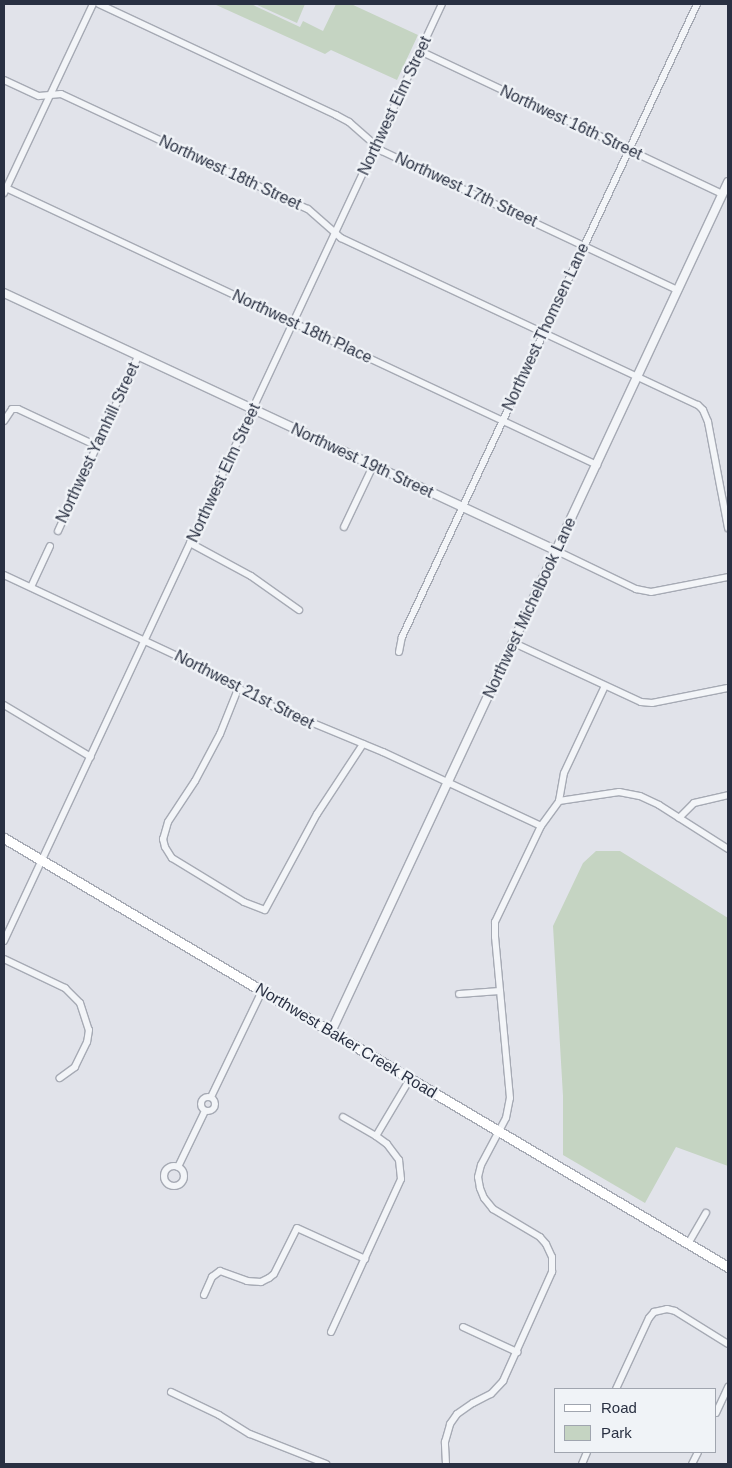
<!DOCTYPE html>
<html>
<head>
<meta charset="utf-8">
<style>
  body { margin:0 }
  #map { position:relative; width:732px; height:1468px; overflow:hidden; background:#e1e3ea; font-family:Arial,sans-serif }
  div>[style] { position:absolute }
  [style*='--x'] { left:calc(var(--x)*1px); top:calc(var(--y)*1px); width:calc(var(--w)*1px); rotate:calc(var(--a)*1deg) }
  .green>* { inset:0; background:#c5d4c2 }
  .roads { filter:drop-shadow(1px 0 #a6aab4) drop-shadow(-1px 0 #a6aab4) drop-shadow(0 1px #a6aab4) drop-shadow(0 -1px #a6aab4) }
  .minor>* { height:6px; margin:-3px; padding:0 3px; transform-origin:3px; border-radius:3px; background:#f3f5f8 }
  .minor>.ring { margin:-3px; padding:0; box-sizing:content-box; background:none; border:6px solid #f3f5f8; border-radius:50% }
  .tertiary>* { height:8px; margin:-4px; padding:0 4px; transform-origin:4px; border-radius:4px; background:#f3f5f8 }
  .secondary>* { height:9px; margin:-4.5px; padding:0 4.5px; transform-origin:4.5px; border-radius:4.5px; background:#fff }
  span { translate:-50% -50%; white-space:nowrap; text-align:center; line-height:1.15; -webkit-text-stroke:4.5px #f0f3f7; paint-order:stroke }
  .street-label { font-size:16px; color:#293042 }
  .frame { position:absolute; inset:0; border:5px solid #293042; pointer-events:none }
  .legend { position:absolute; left:554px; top:1388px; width:162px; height:65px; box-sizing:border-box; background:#f0f3f7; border:1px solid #a0a5af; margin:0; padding:6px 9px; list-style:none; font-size:15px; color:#293042 }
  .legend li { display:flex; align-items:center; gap:10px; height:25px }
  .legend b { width:25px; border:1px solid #a0a5af }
</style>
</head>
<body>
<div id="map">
  <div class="green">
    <div style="clip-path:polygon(214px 4px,251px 4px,300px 27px,303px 21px,323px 31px,336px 4px,351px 4px,418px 35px,397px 80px,331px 50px,325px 54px)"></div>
    <div style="clip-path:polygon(255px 4px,305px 4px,297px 23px)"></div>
    <div style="clip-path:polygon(596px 851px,620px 851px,728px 918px,728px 1166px,676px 1147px,645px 1203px,563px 1155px,563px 1096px,553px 926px,583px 863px)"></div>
  </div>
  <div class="roads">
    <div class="minor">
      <div style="--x:99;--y:4;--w:262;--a:25.1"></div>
      <div style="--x:336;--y:115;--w:15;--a:28"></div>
      <div style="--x:349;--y:122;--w:44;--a:41.3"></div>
      <div style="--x:382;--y:151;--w:327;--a:25.2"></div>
      <div style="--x:420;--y:51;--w:335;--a:25.3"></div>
      <div style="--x:4;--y:80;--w:38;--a:25"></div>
      <div style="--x:39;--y:96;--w:22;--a:-5"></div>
      <div style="--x:61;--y:94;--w:272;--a:25"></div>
      <div style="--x:308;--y:209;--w:44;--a:41.3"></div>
      <div style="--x:341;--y:238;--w:394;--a:25.1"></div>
      <div style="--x:698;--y:405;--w:7;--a:45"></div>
      <div style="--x:703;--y:410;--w:13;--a:67"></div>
      <div style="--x:708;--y:422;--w:108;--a:79.3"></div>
      <div style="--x:6;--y:188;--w:653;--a:25.11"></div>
      <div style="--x:4;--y:193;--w:209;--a:-64.8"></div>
      <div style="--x:4;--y:421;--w:14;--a:-56"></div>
      <div style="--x:12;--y:409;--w:6;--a:0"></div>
      <div style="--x:18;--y:409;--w:87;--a:25.1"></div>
      <div style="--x:344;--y:527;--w:68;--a:-64.6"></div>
      <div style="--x:58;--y:531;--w:192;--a:-65.4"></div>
      <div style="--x:190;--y:543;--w:69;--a:28.4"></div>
      <div style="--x:251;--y:576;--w:59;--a:35.3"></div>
      <div style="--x:557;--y:551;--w:88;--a:25.7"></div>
      <div style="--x:636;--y:589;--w:15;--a:11"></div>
      <div style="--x:651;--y:592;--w:78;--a:-11"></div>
      <div style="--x:4;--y:575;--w:210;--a:25.1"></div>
      <div style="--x:194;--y:664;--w:83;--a:28.7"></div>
      <div style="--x:267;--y:704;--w:126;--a:22.5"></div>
      <div style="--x:383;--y:752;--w:174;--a:25.1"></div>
      <div style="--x:31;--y:587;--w:45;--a:-65.1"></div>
      <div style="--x:514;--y:643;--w:140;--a:24.9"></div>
      <div style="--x:641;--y:702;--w:11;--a:5"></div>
      <div style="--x:652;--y:703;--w:77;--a:-11.2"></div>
      <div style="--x:399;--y:652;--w:15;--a:-79"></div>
      <div style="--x:402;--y:637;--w:698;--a:-65.01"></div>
      <div style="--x:238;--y:689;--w:48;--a:111.8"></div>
      <div style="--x:220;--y:734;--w:53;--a:118"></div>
      <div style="--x:195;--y:781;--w:49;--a:123.4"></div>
      <div style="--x:168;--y:822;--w:18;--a:106"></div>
      <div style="--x:163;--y:839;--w:8;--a:76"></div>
      <div style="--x:165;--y:847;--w:13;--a:58"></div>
      <div style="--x:172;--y:858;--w:84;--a:31.4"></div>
      <div style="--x:244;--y:902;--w:22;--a:21"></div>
      <div style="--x:265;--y:910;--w:109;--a:-61.6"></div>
      <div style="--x:317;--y:814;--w:84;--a:-56.7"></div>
      <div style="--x:4;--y:705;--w:101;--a:30.9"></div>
      <div style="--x:559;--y:801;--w:61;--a:-8.5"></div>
      <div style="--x:619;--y:792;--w:21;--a:11"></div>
      <div style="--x:640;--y:796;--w:21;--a:25"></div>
      <div style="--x:659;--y:805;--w:82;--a:32.5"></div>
      <div style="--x:679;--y:818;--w:21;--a:-45"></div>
      <div style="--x:694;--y:803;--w:35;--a:-13"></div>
      <div style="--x:4;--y:941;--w:1034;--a:-64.95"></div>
      <div style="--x:4;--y:959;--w:68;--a:25.4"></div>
      <div style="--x:65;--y:988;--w:21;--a:45"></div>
      <div style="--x:80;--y:1003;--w:28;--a:72"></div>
      <div style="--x:89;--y:1030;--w:12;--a:99"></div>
      <div style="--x:87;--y:1042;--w:28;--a:116"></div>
      <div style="--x:75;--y:1067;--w:19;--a:144"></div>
      <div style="--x:459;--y:994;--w:41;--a:-4.2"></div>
      <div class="ring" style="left:201px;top:1097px;width:8px;height:8px"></div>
      <div style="--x:211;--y:1097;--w:118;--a:-64.3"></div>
      <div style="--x:343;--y:1117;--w:38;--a:30"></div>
      <div class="ring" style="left:164px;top:1166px;width:14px;height:14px"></div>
      <div style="--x:178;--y:1167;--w:62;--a:-64.3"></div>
      <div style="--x:688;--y:1244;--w:36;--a:-60"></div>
      <div style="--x:204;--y:1295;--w:20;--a:-66"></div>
      <div style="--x:212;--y:1277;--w:10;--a:-37"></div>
      <div style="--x:220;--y:1271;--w:29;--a:20"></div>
      <div style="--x:247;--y:1281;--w:14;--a:4"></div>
      <div style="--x:261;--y:1282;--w:9;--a:-27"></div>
      <div style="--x:269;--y:1278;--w:6;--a:-39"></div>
      <div style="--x:274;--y:1274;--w:51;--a:-63.4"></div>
      <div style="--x:297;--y:1228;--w:75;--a:24.5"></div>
      <div style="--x:463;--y:1327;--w:60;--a:24.8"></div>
      <div style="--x:331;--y:1332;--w:168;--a:-65.4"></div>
      <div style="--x:401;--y:1179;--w:19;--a:-96"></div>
      <div style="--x:399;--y:1160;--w:20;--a:-127"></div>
      <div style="--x:387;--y:1144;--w:14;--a:-144"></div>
      <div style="--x:376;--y:1136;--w:66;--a:-59.2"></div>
      <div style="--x:616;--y:1389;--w:78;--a:-65.1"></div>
      <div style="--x:649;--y:1318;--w:8;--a:-50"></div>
      <div style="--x:654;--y:1312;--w:13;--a:-13"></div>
      <div style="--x:667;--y:1309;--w:8;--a:14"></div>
      <div style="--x:675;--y:1311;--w:62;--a:31.9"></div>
      <div style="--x:171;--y:1392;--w:53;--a:25.6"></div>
      <div style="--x:219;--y:1415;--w:36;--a:32"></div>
      <div style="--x:250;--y:1434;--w:82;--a:21.5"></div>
      <div style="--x:716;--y:1413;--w:29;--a:-65"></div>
      <div style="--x:446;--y:1464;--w:22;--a:-93"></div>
      <div style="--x:445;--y:1442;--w:19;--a:-74"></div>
      <div style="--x:450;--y:1424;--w:12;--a:-55"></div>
      <div style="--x:457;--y:1414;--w:19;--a:-35"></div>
      <div style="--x:473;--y:1403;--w:20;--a:-27"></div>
      <div style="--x:491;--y:1394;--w:18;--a:-47"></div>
      <div style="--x:503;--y:1381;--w:120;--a:-65.8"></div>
      <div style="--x:552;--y:1272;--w:15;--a:-90"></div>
      <div style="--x:552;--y:1257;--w:14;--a:-115"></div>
      <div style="--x:546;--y:1244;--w:9;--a:-131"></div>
      <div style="--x:540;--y:1237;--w:55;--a:-149.2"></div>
      <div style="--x:493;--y:1209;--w:14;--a:-129"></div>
      <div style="--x:484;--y:1198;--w:11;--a:-112"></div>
      <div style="--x:480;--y:1188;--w:11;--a:-100"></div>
      <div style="--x:478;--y:1177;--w:12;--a:-76"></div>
      <div style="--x:481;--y:1165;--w:53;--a:-62"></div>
      <div style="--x:506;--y:1118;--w:20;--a:-79"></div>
      <div style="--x:510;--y:1098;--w:162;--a:-95.3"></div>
      <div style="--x:495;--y:937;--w:15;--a:-90"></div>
      <div style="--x:495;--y:922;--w:106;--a:-64.4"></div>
      <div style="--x:541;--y:826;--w:31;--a:-54"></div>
      <div style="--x:559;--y:801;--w:28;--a:-80"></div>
      <div style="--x:564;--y:773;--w:96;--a:-64.8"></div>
      <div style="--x:582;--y:1464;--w:13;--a:-67"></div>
      <div style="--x:692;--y:1464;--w:13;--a:-63"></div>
    </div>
    <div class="tertiary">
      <div style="--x:4;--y:293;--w:610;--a:25.01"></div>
      <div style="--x:331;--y:1032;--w:938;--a:-64.96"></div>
    </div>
    <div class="secondary">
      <div style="--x:4;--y:838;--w:842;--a:30.65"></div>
    </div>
  </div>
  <div class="street-label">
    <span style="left:395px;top:106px;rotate:-65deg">Northwest Elm Street</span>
    <span style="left:571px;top:123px;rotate:25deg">Northwest 16th Street</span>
    <span style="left:230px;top:173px;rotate:25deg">Northwest 18th Street</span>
    <span style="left:466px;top:190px;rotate:25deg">Northwest 17th Street</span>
    <span style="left:302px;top:327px;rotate:25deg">Northwest 18th Place</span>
    <span style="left:546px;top:327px;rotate:-65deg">Northwest Thomsen Lane</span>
    <span style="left:98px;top:443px;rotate:-65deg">Northwest Yamhill Street</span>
    <span style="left:362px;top:461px;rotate:25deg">Northwest 19th Street</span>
    <span style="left:224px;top:473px;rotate:-65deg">Northwest Elm Street</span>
    <span style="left:530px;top:608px;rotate:-65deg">Northwest Michelbook Lane</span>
    <span style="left:244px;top:690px;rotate:27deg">Northwest 21st Street</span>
    <span style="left:346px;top:1041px;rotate:31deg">Northwest Baker Creek Road</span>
  </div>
  <div class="frame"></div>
  <ul class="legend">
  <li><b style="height:6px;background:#fff"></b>Road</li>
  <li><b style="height:14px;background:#c5d4c2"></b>Park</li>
  </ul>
</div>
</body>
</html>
